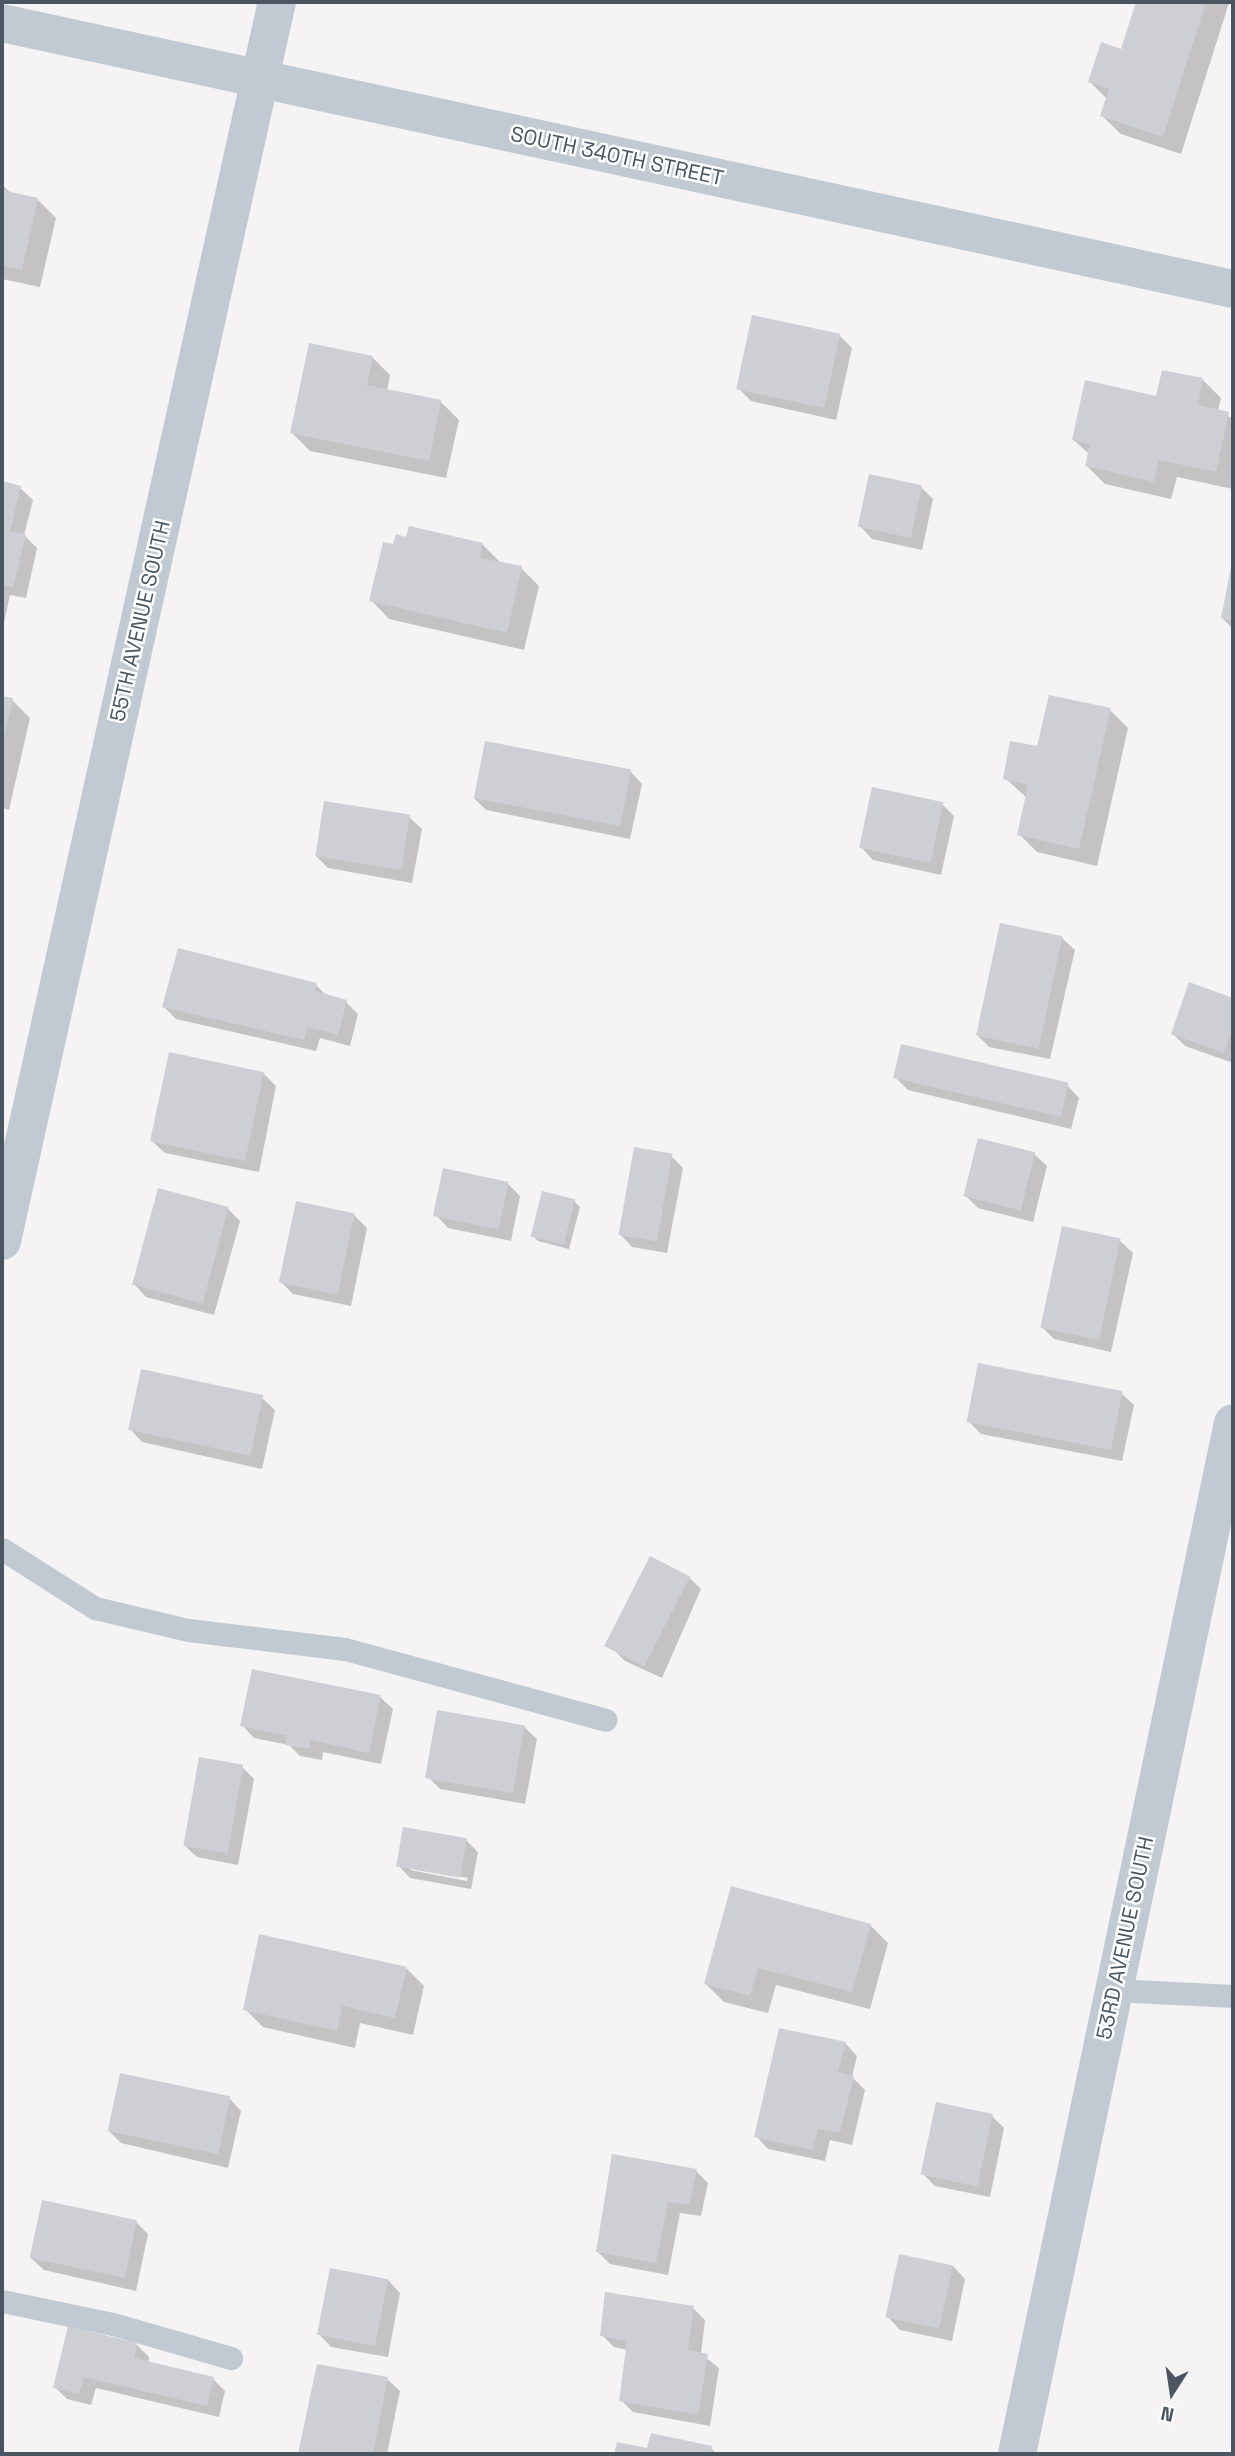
<!DOCTYPE html>
<html>
<head>
<meta charset="utf-8">
<style>
  body { margin:0 }
  #map { position:relative; width:1235px; height:2456px; overflow:hidden; background:#f5f3f3; font-family:"Space Grotesk",sans-serif }
  div>[style] { position:absolute }
  [style*='--x'] { left:calc(var(--x)*1px); top:calc(var(--y)*1px); width:calc(var(--w)*1px); rotate:calc(var(--a)*1deg) }
  .shadow>* { inset:0; background:#0003 }
  .building>* { inset:0; background:#cdcfd5; transform-origin:0 0 }
  .service>* { height:23px; margin:-11.5px; padding:0 11.5px; transform-origin:11.5px; border-radius:11.5px; background:#c1cad2 }
  .minor>* { height:38px; margin:-19px; padding:0 19px; transform-origin:19px; border-radius:19px; background:#c1cad2 }
  span { translate:-50% -50%; white-space:nowrap; text-align:center; line-height:1.15; -webkit-text-stroke:5px #fff; paint-order:stroke }
  .street-label { font-size:21px; color:#4a5661 }
  .frame { position:absolute; inset:0; border:4px solid #4a5661; pointer-events:none }
  .north { position:absolute; left:1137px; top:2358px; width:70px; height:70px; -webkit-text-stroke:5px #fff; paint-order:stroke; rotate:192deg; font-size:19px; font-weight:700; line-height:28px; text-align:center; color:#4a5661 }
  .north::after { content:''; display:block; margin:auto; width:24px; height:32px; background:#4a5661; clip-path:polygon(50% 0,100% 100%,50% 72%,0 100%) }
</style>
</head>
<body>
<div id="map">
  <div class="shadow">
    <div style="clip-path:polygon(1138px 2px,1229px 3px,1181px 154px,1121px 134px,1102px 116px,1108px 100px,1090px 82px,1122px 51px)"></div>
    <div style="clip-path:polygon(2px 184px,11px 194px,38px 200px,56px 218px,40px 287px,2px 279px)"></div>
    <div style="clip-path:polygon(840px 336px,852px 348px,836px 420px,751px 401px,738px 388px)"></div>
    <div style="clip-path:polygon(372px 357px,390px 375px,387px 391px,441px 402px,459px 420px,446px 478px,310px 451px,292px 433px)"></div>
    <div style="clip-path:polygon(1203px 380px,1221px 398px,1218px 411px,1233px 419px,1233px 489px,1177px 477px,1171px 499px,1105px 484px,1087px 466px,1090px 455px,1074px 440px)"></div>
    <div style="clip-path:polygon(2px 483px,20px 488px,33px 500px,24px 535px,37px 548px,26px 598px,10px 595px,2px 632px)"></div>
    <div style="clip-path:polygon(921px 487px,933px 499px,922px 550px,872px 539px,860px 526px)"></div>
    <div style="clip-path:polygon(408px 539px,482px 544px,500px 562px,521px 568px,539px 586px,524px 650px,389px 619px,371px 600px,395px 547px)"></div>
    <div style="clip-path:polygon(1233px 565px,1233px 629px,1222px 618px)"></div>
    <div style="clip-path:polygon(2px 698px,12px 700px,30px 718px,9px 810px,2px 808px)"></div>
    <div style="clip-path:polygon(1110px 710px,1128px 728px,1097px 866px,1037px 852px,1019px 834px,1027px 798px,1005px 778px,1039px 748px)"></div>
    <div style="clip-path:polygon(630px 771px,642px 784px,630px 839px,486px 810px,474px 798px)"></div>
    <div style="clip-path:polygon(942px 804px,954px 816px,941px 875px,873px 860px,861px 847px)"></div>
    <div style="clip-path:polygon(409px 817px,422px 829px,412px 883px,328px 868px,316px 856px)"></div>
    <div style="clip-path:polygon(1062px 938px,1075px 950px,1050px 1059px,989px 1047px,976px 1034px)"></div>
    <div style="clip-path:polygon(1190px 984px,1233px 999px,1233px 1063px,1185px 1046px,1173px 1034px)"></div>
    <div style="clip-path:polygon(316px 985px,327px 996px,346px 1002px,358px 1014px,350px 1046px,320px 1038px,316px 1051px,176px 1019px,164px 1007px)"></div>
    <div style="clip-path:polygon(263px 1073px,276px 1086px,259px 1172px,165px 1153px,152px 1141px)"></div>
    <div style="clip-path:polygon(895px 1077px,1067px 1085px,1079px 1098px,1071px 1129px,908px 1090px)"></div>
    <div style="clip-path:polygon(1034px 1154px,1047px 1166px,1033px 1222px,978px 1208px,966px 1196px)"></div>
    <div style="clip-path:polygon(671px 1156px,683px 1168px,667px 1253px,632px 1247px,620px 1234px)"></div>
    <div style="clip-path:polygon(508px 1184px,520px 1196px,511px 1241px,448px 1228px,436px 1215px)"></div>
    <div style="clip-path:polygon(574px 1201px,580px 1207px,569px 1249px,538px 1241px,532px 1235px)"></div>
    <div style="clip-path:polygon(227px 1208px,240px 1221px,214px 1315px,146px 1297px,134px 1284px)"></div>
    <div style="clip-path:polygon(354px 1215px,367px 1228px,351px 1306px,293px 1294px,281px 1282px)"></div>
    <div style="clip-path:polygon(1120px 1241px,1133px 1253px,1111px 1352px,1054px 1339px,1041px 1326px)"></div>
    <div style="clip-path:polygon(1121px 1393px,1134px 1405px,1122px 1461px,981px 1434px,969px 1422px)"></div>
    <div style="clip-path:polygon(262px 1398px,275px 1410px,262px 1469px,142px 1442px,130px 1429px)"></div>
    <div style="clip-path:polygon(689px 1577px,701px 1589px,662px 1678px,625px 1661px,613px 1649px)"></div>
    <div style="clip-path:polygon(380px 1697px,393px 1709px,381px 1764px,323px 1752px,322px 1760px,300px 1756px,289px 1745px,254px 1738px,242px 1725px)"></div>
    <div style="clip-path:polygon(524px 1727px,537px 1739px,525px 1804px,440px 1789px,428px 1777px)"></div>
    <div style="clip-path:polygon(242px 1767px,254px 1779px,238px 1865px,197px 1857px,184px 1845px)"></div>
    <div style="clip-path:polygon(evenodd,466px 1840px,478px 1852px,471px 1889px,410px 1878px,398px 1865px,466px 1840px,410px 1867px,468px 1878px,467px 1881px,410px 1870px,410px 1867px)"></div>
    <div style="clip-path:polygon(870px 1925px,888px 1943px,870px 2009px,776px 1985px,768px 2013px,724px 2002px,706px 1984px)"></div>
    <div style="clip-path:polygon(406px 1968px,424px 1986px,413px 2035px,360px 2023px,355px 2048px,263px 2027px,245px 2009px)"></div>
    <div style="clip-path:polygon(845px 2043px,857px 2056px,852px 2077px,865px 2090px,852px 2145px,830px 2140px,825px 2161px,768px 2149px,756px 2136px)"></div>
    <div style="clip-path:polygon(229px 2098px,241px 2111px,228px 2168px,121px 2143px,109px 2131px)"></div>
    <div style="clip-path:polygon(992px 2116px,1004px 2128px,990px 2197px,935px 2186px,922px 2173px)"></div>
    <div style="clip-path:polygon(696px 2171px,708px 2183px,701px 2216px,680px 2213px,668px 2275px,610px 2264px,598px 2252px)"></div>
    <div style="clip-path:polygon(136px 2222px,148px 2234px,136px 2291px,44px 2270px,31px 2258px)"></div>
    <div style="clip-path:polygon(953px 2266px,965px 2279px,952px 2341px,900px 2330px,888px 2317px)"></div>
    <div style="clip-path:polygon(388px 2280px,400px 2293px,388px 2357px,331px 2347px,319px 2334px)"></div>
    <div style="clip-path:polygon(693px 2308px,705px 2320px,701px 2354px,719px 2368px,710px 2426px,633px 2412px,621px 2400px,628px 2350px,614px 2347px,602px 2335px)"></div>
    <div style="clip-path:polygon(137px 2345px,149px 2357px,148px 2363px,213px 2379px,225px 2391px,219px 2417px,96px 2388px,91px 2405px,67px 2399px,55px 2387px)"></div>
    <div style="clip-path:polygon(319px 2366px,387px 2379px,400px 2391px,387px 2454px,300px 2454px)"></div>
    <div style="clip-path:polygon(618px 2444px,649px 2450px,711px 2448px,717px 2454px,616px 2454px)"></div>
  </div>
  <div class="building">
    <div style="clip-path:polygon(1136px 2px,1206px 2px,1163px 137px,1100px 116px,1109px 89px,1088px 82px,1101px 42px,1121px 49px)"></div>
    <div style="clip-path:polygon(2px 190px,38px 198px,22px 270px,2px 266px)"></div>
    <div style="left:752px;top:315px;width:90px;height:76px;rotate:12deg"></div>
    <div style="clip-path:polygon(309px 343px,373px 356px,367px 385px,441px 400px,429px 461px,290px 433px)"></div>
    <div style="clip-path:polygon(1162px 370px,1203px 378px,1198px 405px,1229px 412px,1216px 472px,1159px 460px,1154px 482px,1085px 466px,1090px 444px,1072px 440px,1085px 380px,1156px 396px)"></div>
    <div style="left:869px;top:474px;width:54px;height:54px;rotate:12deg"></div>
    <div style="clip-path:polygon(2px 481px,21px 486px,10px 531px,26px 534px,13px 587px,2px 585px)"></div>
    <div style="clip-path:polygon(409px 526px,483px 543px,480px 558px,522px 566px,507px 633px,369px 601px,383px 542px,393px 544px,396px 534px,406px 537px)"></div>
    <div style="clip-path:polygon(1232px 562px,1233px 562px,1233px 621px,1221px 618px)"></div>
    <div style="clip-path:polygon(1049px 695px,1111px 708px,1079px 849px,1017px 835px,1028px 785px,1003px 779px,1010px 741px,1037px 746px)"></div>
    <div style="clip-path:polygon(2px 696px,13px 698px,3px 742px,2px 742px)"></div>
    <div style="left:485px;top:741px;width:149px;height:58px;rotate:11deg"></div>
    <div style="left:872px;top:787px;width:73px;height:62px;rotate:12deg"></div>
    <div style="left:324px;top:801px;width:87px;height:56px;rotate:9deg"></div>
    <div style="left:1000px;top:923px;width:64px;height:115px;rotate:12deg"></div>
    <div style="clip-path:polygon(178px 948px,317px 983px,315px 991px,347px 1000px,338px 1035px,308px 1027px,304px 1040px,162px 1007px)"></div>
    <div style="clip-path:polygon(1189px 982px,1233px 998px,1233px 1025px,1224px 1053px,1171px 1034px)"></div>
    <div style="left:901px;top:1044px;width:172px;height:35px;rotate:13deg"></div>
    <div style="left:169px;top:1052px;width:97px;height:91px;rotate:12deg"></div>
    <div style="left:978px;top:1138px;width:59px;height:60px;rotate:14deg"></div>
    <div style="left:634px;top:1147px;width:39px;height:89px;rotate:10deg"></div>
    <div style="left:443px;top:1168px;width:67px;height:49px;rotate:12deg"></div>
    <div style="left:158px;top:1188px;width:73px;height:100px;rotate:15deg"></div>
    <div style="left:542px;top:1191px;width:34px;height:47px;rotate:14deg"></div>
    <div style="left:296px;top:1201px;width:60px;height:83px;rotate:12deg"></div>
    <div style="left:1062px;top:1226px;width:60px;height:104px;rotate:12deg"></div>
    <div style="left:978px;top:1363px;width:147px;height:60px;rotate:11deg"></div>
    <div style="left:141px;top:1369px;width:125px;height:62px;rotate:12deg"></div>
    <div style="left:650px;top:1556px;width:45px;height:101px;rotate:27deg"></div>
    <div style="clip-path:polygon(252px 1669px,381px 1695px,369px 1753px,311px 1740px,310px 1749px,285px 1745px,287px 1736px,240px 1726px)"></div>
    <div style="left:437px;top:1710px;width:89px;height:69px;rotate:10deg"></div>
    <div style="left:199px;top:1757px;width:45px;height:90px;rotate:10deg"></div>
    <div style="left:403px;top:1827px;width:65px;height:40px;rotate:10deg"></div>
    <div style="clip-path:polygon(731px 1886px,871px 1924px,852px 1992px,758px 1968px,750px 1996px,704px 1984px)"></div>
    <div style="clip-path:polygon(259px 1934px,407px 1967px,395px 2018px,342px 2006px,337px 2031px,243px 2010px)"></div>
    <div style="clip-path:polygon(779px 2028px,846px 2042px,838px 2072px,854px 2076px,840px 2133px,818px 2129px,813px 2150px,754px 2137px)"></div>
    <div style="left:120px;top:2073px;width:113px;height:59px;rotate:12deg"></div>
    <div style="left:936px;top:2102px;width:58px;height:74px;rotate:12deg"></div>
    <div style="clip-path:polygon(612px 2154px,697px 2169px,689px 2205px,668px 2202px,656px 2263px,596px 2252px)"></div>
    <div style="left:42px;top:2200px;width:97px;height:59px;rotate:12deg"></div>
    <div style="left:899px;top:2254px;width:55px;height:65px;rotate:12deg"></div>
    <div style="left:330px;top:2268px;width:59px;height:68px;rotate:11deg"></div>
    <div style="clip-path:polygon(605px 2292px,694px 2306px,688px 2350px,708px 2354px,698px 2415px,619px 2401px,627px 2341px,600px 2336px)"></div>
    <div style="clip-path:polygon(68px 2326px,137px 2343px,134px 2358px,214px 2377px,207px 2406px,84px 2377px,79px 2394px,53px 2388px)"></div>
    <div style="clip-path:polygon(317px 2364px,388px 2377px,373px 2454px,298px 2454px)"></div>
    <div style="clip-path:polygon(651px 2433px,712px 2446px,710px 2454px,614px 2454px,617px 2442px,647px 2448px)"></div>
  </div>
  <div class="service">
    <div style="--x:2;--y:1549;--w:110;--a:32.4"></div>
    <div style="--x:95;--y:1608;--w:96;--a:13.3"></div>
    <div style="--x:188;--y:1630;--w:158;--a:6.9"></div>
    <div style="--x:345;--y:1649;--w:270;--a:15.2"></div>
    <div style="--x:1114;--y:1990;--w:119;--a:2.9"></div>
    <div style="--x:2;--y:2301;--w:113;--a:11.7"></div>
    <div style="--x:113;--y:2324;--w:123;--a:16.1"></div>
  </div>
  <div class="minor">
    <div style="--x:2;--y:23;--w:1259;--a:12.19"></div>
    <div style="--x:2;--y:1241;--w:1269;--a:-77.49"></div>
    <div style="--x:1017;--y:2454;--w:1053;--a:-78.17"></div>
  </div>
  <div class="street-label">
    <span style="left:617px;top:156px;rotate:12deg">SOUTH 340TH STREET</span>
    <span style="left:140px;top:621px;rotate:-77deg">55TH AVENUE SOUTH</span>
    <span style="left:1125px;top:1938px;rotate:-78deg">53RD AVENUE SOUTH</span>
  </div>
  <div class="frame"></div>
  <div class="north">N</div>
</div>
</body>
</html>
